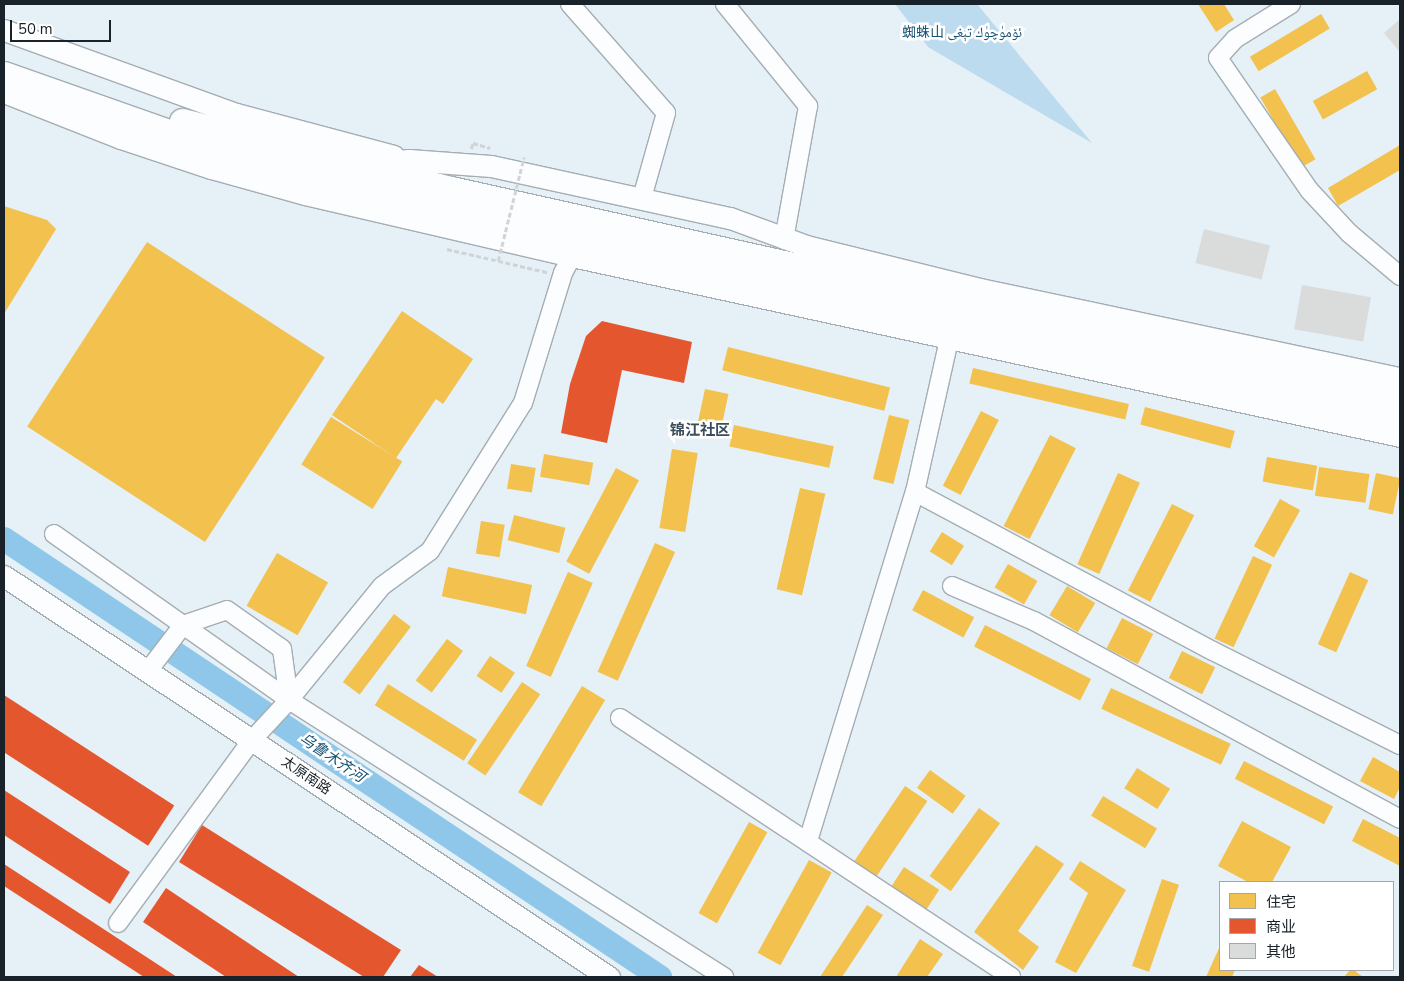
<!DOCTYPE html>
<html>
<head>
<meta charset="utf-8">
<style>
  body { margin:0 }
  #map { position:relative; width:1404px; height:981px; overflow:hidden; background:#e5f0f7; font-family:"Nunito Sans","Noto Naskh Arabic","Noto Sans SC",sans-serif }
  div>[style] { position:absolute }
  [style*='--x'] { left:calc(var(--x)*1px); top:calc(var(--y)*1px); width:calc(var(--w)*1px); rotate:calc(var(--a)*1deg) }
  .green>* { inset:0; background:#bddbee }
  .homes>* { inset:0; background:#f2c14e; transform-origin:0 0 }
  .shops>* { inset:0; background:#e4572e; transform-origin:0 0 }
  .river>* { height:24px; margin:-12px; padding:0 12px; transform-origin:12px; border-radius:12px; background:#8ec7e9 }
  .building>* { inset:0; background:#dadcdb; transform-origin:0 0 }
  .path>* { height:2.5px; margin-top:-1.25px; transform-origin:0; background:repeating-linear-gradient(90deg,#d1d4d6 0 5px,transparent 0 7.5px) }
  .roads { filter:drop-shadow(1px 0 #a5adb3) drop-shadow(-1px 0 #a5adb3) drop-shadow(0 1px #a5adb3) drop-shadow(0 -1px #a5adb3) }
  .minor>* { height:18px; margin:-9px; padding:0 9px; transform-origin:9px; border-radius:9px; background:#fbfdfe }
  .major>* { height:21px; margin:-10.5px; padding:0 10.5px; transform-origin:10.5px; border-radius:10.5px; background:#fbfdfe }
  .highway>* { height:25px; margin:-12.5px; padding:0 12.5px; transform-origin:12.5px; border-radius:12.5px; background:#fbfdfe }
  .path-bridge>* { height:2.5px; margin-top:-1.25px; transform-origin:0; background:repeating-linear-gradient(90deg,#d1d4d6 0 5px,transparent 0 7.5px) }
  span { translate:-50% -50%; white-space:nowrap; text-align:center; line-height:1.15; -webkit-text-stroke:5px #fff; paint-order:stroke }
  .park-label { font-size:14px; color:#175271 }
  .street-label { font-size:14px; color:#192228 }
  .neighbourhood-label { font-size:15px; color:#3a4e5b; font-weight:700 }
  .water-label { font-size:15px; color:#175271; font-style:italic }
  .frame { position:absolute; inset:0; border:5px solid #192228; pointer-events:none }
  .legend { position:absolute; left:1219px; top:881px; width:175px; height:90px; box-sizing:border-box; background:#fff; border:1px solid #a3a7a9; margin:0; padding:6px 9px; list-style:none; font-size:15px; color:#192228 }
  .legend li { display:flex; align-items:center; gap:10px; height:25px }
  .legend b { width:25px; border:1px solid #a3a7a9 }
  .scale { position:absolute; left:10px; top:20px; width:101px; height:22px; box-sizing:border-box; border:2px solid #192228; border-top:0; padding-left:6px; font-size:15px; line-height:18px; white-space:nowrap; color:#192228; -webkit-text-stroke:4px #fff; paint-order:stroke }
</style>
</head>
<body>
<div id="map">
  <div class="green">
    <div style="clip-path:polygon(895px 4px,977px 4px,1092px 143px,928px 47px)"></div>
  </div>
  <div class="homes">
    <div style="clip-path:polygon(1198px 4px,1224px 4px,1234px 20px,1216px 32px)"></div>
    <div style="left:1321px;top:14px;width:17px;height:83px;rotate:59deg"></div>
    <div style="left:1367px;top:71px;width:21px;height:62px;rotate:61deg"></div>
    <div style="left:1275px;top:89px;width:81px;height:17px;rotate:60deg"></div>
    <div style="clip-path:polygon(1400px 145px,1400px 170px,1338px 206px,1328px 188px)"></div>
    <div style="clip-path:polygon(4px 206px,47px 220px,56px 229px,4px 314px)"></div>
    <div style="left:147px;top:242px;width:212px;height:220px;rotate:33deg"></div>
    <div style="clip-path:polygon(402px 311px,473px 359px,443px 404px,436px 399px,396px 458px,332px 415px)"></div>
    <div style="left:728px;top:347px;width:167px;height:24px;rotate:14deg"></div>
    <div style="left:973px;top:368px;width:160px;height:16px;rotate:13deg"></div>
    <div style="left:705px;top:389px;width:24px;height:42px;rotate:12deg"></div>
    <div style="left:1145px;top:407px;width:93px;height:18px;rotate:15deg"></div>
    <div style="left:981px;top:411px;width:20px;height:84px;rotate:27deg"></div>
    <div style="left:889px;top:415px;width:21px;height:66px;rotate:14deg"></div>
    <div style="left:331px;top:417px;width:84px;height:56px;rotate:32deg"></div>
    <div style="left:734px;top:425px;width:102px;height:22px;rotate:12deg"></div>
    <div style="left:1050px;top:435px;width:29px;height:102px;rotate:27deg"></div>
    <div style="left:672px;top:449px;width:26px;height:80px;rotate:9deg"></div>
    <div style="left:544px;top:454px;width:50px;height:23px;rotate:10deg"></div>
    <div style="left:1267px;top:457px;width:51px;height:25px;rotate:10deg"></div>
    <div style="left:511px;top:464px;width:25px;height:25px;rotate:9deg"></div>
    <div style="left:1319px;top:467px;width:51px;height:29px;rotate:8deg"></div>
    <div style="left:616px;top:468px;width:26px;height:106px;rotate:28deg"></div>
    <div style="left:1118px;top:473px;width:24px;height:100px;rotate:24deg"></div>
    <div style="left:1376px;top:473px;width:25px;height:37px;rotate:12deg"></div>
    <div style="left:800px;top:488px;width:26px;height:104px;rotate:13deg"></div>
    <div style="left:1280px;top:499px;width:23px;height:54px;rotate:29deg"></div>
    <div style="left:1172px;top:504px;width:25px;height:97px;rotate:27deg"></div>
    <div style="left:514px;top:515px;width:53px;height:26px;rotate:14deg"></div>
    <div style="left:481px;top:521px;width:24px;height:33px;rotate:9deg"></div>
    <div style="left:942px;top:532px;width:26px;height:23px;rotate:32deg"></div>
    <div style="left:655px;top:543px;width:22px;height:141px;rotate:24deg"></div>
    <div style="left:277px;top:553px;width:59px;height:61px;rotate:30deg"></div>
    <div style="left:1253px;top:556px;width:21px;height:91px;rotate:25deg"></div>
    <div style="left:1008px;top:564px;width:34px;height:27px;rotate:30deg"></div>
    <div style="left:448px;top:567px;width:86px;height:30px;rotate:12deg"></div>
    <div style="left:568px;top:572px;width:27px;height:103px;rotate:24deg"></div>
    <div style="left:1350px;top:572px;width:20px;height:79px;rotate:24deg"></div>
    <div style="left:1067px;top:586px;width:33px;height:34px;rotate:31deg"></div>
    <div style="left:923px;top:590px;width:58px;height:23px;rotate:28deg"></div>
    <div style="left:394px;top:614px;width:21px;height:85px;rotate:37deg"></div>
    <div style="left:1122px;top:618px;width:35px;height:34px;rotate:27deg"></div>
    <div style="left:985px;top:625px;width:119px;height:24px;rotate:27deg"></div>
    <div style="left:447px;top:639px;width:20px;height:52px;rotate:37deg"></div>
    <div style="left:1182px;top:651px;width:37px;height:30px;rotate:26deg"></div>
    <div style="left:490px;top:656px;width:30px;height:24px;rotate:34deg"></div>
    <div style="left:522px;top:682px;width:22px;height:98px;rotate:34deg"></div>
    <div style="left:388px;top:684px;width:105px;height:25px;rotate:32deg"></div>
    <div style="left:582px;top:686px;width:27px;height:124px;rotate:31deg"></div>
    <div style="left:1111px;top:688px;width:132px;height:23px;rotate:25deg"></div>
    <div style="clip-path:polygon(1373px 757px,1400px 772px,1400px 787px,1394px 799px,1360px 781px)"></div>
    <div style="left:1244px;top:761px;width:100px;height:20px;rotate:27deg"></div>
    <div style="left:1137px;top:768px;width:39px;height:24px;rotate:32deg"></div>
    <div style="left:930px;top:770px;width:44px;height:22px;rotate:36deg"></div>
    <div style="left:905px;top:786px;width:27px;height:92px;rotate:34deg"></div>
    <div style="left:1103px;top:796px;width:63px;height:23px;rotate:31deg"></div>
    <div style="left:979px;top:808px;width:26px;height:84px;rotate:36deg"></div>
    <div style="clip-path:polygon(1363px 819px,1400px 838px,1400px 866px,1352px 841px)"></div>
    <div style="clip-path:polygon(1242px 821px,1291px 847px,1272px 882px,1248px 882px,1218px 866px)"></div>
    <div style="left:749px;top:822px;width:21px;height:104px;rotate:29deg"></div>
    <div style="clip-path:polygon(1036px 845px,1064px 864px,1018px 931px,1039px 947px,1023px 970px,974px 932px)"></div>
    <div style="left:809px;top:860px;width:26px;height:106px;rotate:29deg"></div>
    <div style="clip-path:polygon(1080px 861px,1126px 890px,1076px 973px,1055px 962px,1088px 893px,1069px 879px)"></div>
    <div style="left:904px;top:867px;width:42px;height:25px;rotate:33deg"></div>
    <div style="left:1162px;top:879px;width:18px;height:92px;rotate:19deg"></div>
    <div style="clip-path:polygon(867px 905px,883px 915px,842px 977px,820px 977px)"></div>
    <div style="clip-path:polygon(920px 939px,943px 954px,927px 977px,896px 977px)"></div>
    <div style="clip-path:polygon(1220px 946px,1220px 970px,1235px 970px,1232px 977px,1206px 977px)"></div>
    <div style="clip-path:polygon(1350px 970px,1354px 970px,1363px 977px,1344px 977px)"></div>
  </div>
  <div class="shops">
    <div style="clip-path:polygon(602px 321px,692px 342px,684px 383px,622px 370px,607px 443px,561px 433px,570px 384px,586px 336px)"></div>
    <div style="left:4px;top:695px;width:203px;height:48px;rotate:33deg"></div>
    <div style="clip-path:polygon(4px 790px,130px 872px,110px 904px,4px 835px)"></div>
    <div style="clip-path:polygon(202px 825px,401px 950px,383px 977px,364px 977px,179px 862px)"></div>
    <div style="clip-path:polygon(4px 864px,177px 977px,144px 977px,4px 886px)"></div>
    <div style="clip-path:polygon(166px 888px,299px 977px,226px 977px,143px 922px)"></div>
    <div style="clip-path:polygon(419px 965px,438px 977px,410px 977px)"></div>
  </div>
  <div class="river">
    <div style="--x:4;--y:539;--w:789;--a:33.73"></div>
  </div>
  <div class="building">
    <div style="clip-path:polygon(1400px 19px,1400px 50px,1399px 51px,1384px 33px)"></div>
    <div style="left:1204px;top:229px;width:68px;height:35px;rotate:14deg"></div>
    <div style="left:1302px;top:285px;width:70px;height:45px;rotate:10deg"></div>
  </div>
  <div class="path">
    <div style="--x:471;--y:149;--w:6;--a:-72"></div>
    <div style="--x:473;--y:143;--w:18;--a:16"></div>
    <div style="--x:447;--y:249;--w:103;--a:13"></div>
  </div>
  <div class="roads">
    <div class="minor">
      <div style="--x:570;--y:4;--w:145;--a:48.6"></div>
      <div style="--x:666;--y:113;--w:88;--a:105.8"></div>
      <div style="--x:725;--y:4;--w:132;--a:50.9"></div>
      <div style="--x:808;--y:106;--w:136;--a:100.2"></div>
      <div style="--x:1291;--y:4;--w:66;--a:148"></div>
      <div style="--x:1235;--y:39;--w:25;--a:132"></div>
      <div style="--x:1218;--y:58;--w:160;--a:55.4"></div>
      <div style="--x:1309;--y:190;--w:59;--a:47.1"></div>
      <div style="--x:1349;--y:233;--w:67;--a:40.1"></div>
      <div style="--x:915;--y:492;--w:338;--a:28.1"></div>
      <div style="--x:1213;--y:651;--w:209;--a:26.7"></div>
      <div style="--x:54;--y:534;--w:288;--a:35.2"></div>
      <div style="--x:289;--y:700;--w:516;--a:32.49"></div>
      <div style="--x:952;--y:586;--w:89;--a:23.1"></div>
      <div style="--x:1034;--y:621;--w:416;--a:28.4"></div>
      <div style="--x:148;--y:671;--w:58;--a:-52.7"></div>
      <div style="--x:183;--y:625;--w:46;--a:-18.8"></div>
      <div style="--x:227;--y:610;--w:67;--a:35.3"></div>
      <div style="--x:282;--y:649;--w:51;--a:82.2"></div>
      <div style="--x:620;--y:718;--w:469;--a:33.5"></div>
      <div style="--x:808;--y:841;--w:365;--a:-73"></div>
      <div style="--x:915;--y:492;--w:160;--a:-77.4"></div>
      <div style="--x:118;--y:923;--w:227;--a:-53.8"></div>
      <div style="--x:252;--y:740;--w:54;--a:-47.2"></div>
      <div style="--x:289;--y:700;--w:147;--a:-50.8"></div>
      <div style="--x:382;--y:586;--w:59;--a:-36.1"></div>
      <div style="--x:430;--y:551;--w:175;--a:-57.9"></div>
      <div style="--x:523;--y:403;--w:136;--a:-72.9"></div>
      <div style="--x:563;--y:273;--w:19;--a:-62"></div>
    </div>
    <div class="major">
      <div style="--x:4;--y:30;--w:247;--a:19.9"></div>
      <div style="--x:236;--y:114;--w:163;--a:14.9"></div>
      <div style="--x:4;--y:92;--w:126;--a:21.5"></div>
      <div style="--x:121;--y:138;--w:95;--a:18.4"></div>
      <div style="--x:211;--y:168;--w:98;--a:15.5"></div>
      <div style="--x:305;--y:194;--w:274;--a:13.1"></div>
      <div style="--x:572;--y:256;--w:847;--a:12.26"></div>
      <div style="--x:365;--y:164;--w:44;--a:-5.2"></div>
      <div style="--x:409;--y:160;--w:82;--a:4.2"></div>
      <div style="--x:491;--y:166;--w:245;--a:12.3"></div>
      <div style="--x:730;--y:218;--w:81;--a:20.2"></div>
      <div style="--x:806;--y:246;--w:179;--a:13.9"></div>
      <div style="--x:980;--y:289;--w:429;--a:12"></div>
      <div style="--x:4;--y:576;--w:726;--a:33.54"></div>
    </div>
    <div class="highway">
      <div style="--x:4;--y:74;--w:250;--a:19.4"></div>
      <div style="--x:240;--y:157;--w:84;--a:14.5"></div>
      <div style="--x:321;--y:178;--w:1106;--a:12.64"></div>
      <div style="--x:182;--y:121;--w:277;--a:14.2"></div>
      <div style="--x:451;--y:189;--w:972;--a:12.54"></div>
    </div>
  </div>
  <div class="path-bridge">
    <div style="--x:498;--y:261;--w:107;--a:-76"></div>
  </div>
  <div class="park-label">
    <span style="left:962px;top:33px">蜘蛛山 ئۆمۈچۈك تېغى</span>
  </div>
  <div class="street-label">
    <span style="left:306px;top:776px;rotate:34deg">太原南路</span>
  </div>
  <div class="neighbourhood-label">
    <span style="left:700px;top:431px">锦江社区</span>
  </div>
  <div class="water-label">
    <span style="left:332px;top:758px;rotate:34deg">乌鲁木齐河</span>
  </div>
  <div class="frame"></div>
  <ul class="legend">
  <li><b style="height:14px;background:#f2c14e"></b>住宅</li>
  <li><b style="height:14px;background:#e4572e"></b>商业</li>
  <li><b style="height:14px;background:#dadcdb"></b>其他</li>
  </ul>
  <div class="scale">50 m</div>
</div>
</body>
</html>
